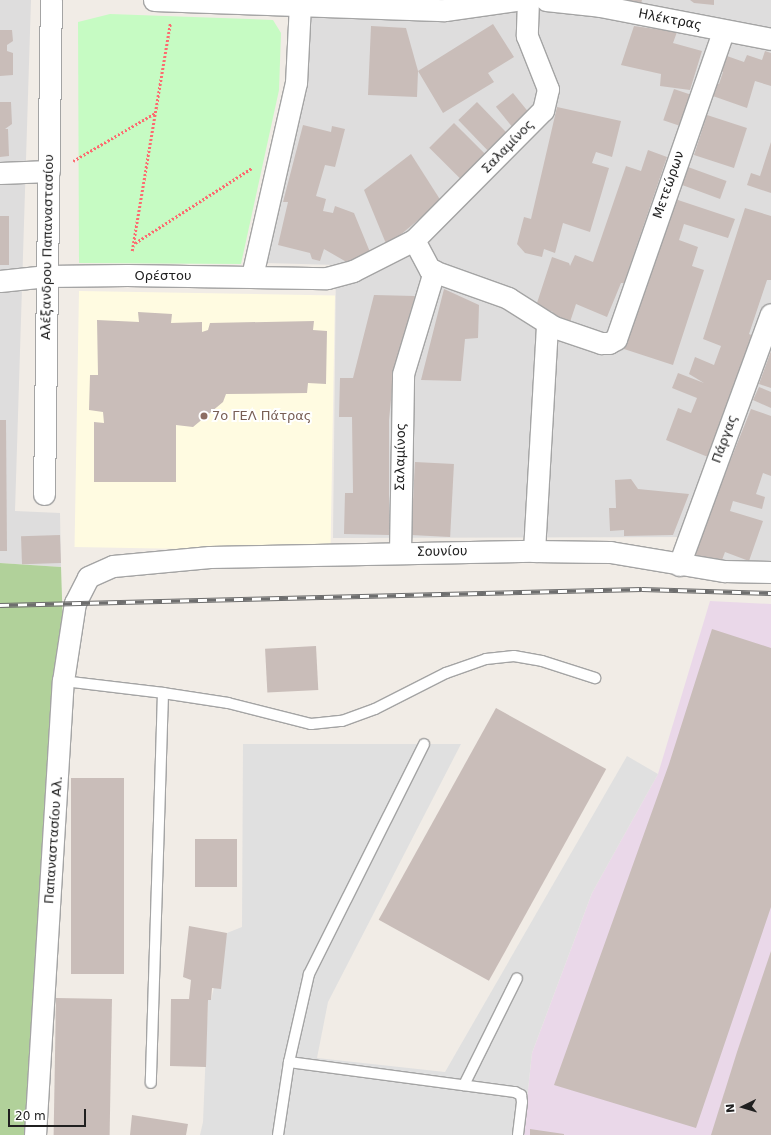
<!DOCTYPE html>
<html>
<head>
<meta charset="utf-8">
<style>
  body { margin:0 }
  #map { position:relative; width:771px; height:1135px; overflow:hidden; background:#f1ece6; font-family:"DejaVu Sans",sans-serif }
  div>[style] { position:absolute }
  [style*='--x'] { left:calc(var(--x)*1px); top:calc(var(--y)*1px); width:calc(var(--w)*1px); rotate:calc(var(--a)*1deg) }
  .residential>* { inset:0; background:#dedddd }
  .industrial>* { inset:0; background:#ead8e9 }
  .education>* { inset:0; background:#fffbe1; transform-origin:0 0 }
  .forest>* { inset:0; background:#b1d19a }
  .park>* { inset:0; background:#c6fbc3 }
  .parking>* { inset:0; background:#e0e0e0 }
  .building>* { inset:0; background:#c9bdb9; transform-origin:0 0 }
  .path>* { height:2.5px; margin-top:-1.25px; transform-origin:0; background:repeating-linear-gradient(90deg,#fc6b70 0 2px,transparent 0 4px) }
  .roads { filter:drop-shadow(1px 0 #a4a4a4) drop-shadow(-1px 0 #a4a4a4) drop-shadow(0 1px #a4a4a4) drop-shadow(0 -1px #a4a4a4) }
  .service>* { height:10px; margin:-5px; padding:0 5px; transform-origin:5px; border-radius:5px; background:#fff }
  .minor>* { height:21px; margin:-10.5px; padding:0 10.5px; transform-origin:10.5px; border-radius:10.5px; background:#fff }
  .rail>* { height:4.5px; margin-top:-2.25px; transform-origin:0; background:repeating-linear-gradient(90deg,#fff 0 9px,#6e6e6e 0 18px); box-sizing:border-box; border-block:1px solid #6e6e6e }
  .dots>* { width:11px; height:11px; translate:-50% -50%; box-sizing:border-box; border:2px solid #fff; border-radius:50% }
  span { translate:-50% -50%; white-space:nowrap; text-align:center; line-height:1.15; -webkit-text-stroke:4px #fff; paint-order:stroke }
  .street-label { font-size:13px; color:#202020 }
  .education-label { font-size:13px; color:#785e54 }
  .left { translate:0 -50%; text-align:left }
  .north { position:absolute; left:723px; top:1087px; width:40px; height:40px; -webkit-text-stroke:3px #fff; paint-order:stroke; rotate:265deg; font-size:11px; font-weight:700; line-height:16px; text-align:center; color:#202020 }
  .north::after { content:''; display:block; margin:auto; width:14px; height:18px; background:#202020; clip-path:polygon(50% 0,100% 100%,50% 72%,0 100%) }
  .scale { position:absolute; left:8px; top:1109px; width:78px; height:18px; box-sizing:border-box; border:2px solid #202020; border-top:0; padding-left:5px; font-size:12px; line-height:14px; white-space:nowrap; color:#202020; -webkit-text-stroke:3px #fff; paint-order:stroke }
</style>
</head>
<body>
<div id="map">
  <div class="residential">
    <div style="clip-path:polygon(0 0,31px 0,15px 511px,60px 513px,61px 567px,0 563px)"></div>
    <div style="clip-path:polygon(301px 0,771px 0,771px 565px,722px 560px,700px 537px,333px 538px,336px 265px,266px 263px)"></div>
  </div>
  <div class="industrial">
    <div style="clip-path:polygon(710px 601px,771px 604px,771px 1135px,523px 1135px,532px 1053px,592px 893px,658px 774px)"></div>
  </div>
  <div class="education">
    <div style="left:79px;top:291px;width:256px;height:256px;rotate:1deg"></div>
  </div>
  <div class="forest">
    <div style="clip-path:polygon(0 563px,61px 567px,63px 628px,29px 1135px,0 1135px)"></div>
  </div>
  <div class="park">
    <div style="clip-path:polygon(110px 14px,273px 20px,281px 33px,279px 90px,241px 264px,79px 263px,78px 22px)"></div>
  </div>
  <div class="parking">
    <div style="clip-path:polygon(243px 744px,461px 744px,328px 1002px,317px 1058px,445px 1072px,627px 756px,658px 774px,592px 893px,532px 1053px,523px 1135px,200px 1135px,203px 1122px,208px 1000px,211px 1000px,227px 933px,242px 927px)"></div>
  </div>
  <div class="building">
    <div style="clip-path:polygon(615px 0,642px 0,640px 7px)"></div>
    <div style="clip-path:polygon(690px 0,714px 0,714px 5px,694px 3px)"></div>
    <div style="clip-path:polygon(493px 24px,514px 57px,488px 73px,494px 82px,443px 113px,418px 71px)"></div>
    <div style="clip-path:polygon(371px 26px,406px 28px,418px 71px,417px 97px,368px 95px)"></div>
    <div style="clip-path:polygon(634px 26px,677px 32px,673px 43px,702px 51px,690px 90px,660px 86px,661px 74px,621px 65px)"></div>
    <div style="clip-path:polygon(0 30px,12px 30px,13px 41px,7px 45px,7px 51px,13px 53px,13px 75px,0 76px)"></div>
    <div style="clip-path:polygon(765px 51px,771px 53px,771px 86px,755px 81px,747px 108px,710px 95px,714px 82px,719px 84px,723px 72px,719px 70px,724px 55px,744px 62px,747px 55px,762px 60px)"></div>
    <div style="left:674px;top:89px;width:18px;height:33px;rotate:19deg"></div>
    <div style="left:513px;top:93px;width:26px;height:22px;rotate:51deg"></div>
    <div style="clip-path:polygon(0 102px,11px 102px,12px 124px,5px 129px,8px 129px,9px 156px,0 157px)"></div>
    <div style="left:477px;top:102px;width:42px;height:26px;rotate:46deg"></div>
    <div style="clip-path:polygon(557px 107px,621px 121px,612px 157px,596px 152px,592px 163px,609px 168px,590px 232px,563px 223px,555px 253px,544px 249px,542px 257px,525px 253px,517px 244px,524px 217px,531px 219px)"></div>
    <div style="left:707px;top:115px;width:42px;height:42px;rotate:18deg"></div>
    <div style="left:454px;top:123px;width:44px;height:35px;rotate:45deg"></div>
    <div style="clip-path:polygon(303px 125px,331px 132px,332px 126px,345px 129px,335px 167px,325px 165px,316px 196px,326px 199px,323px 211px,333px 213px,335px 206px,354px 213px,370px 252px,350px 264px,324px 249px,320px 261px,312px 259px,310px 253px,278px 245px,288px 202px,283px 202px)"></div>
    <div style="clip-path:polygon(771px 142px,771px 193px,747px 185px,751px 173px,760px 176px)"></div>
    <div style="clip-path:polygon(648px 150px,667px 157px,624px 283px,621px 283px,607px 317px,576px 304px,569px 325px,551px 317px,553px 312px,536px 306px,552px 257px,569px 263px,570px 266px,575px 255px,593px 262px,626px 166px,641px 171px)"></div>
    <div style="clip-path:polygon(411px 154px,441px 201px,387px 246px,364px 190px)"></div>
    <div style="left:688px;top:167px;width:41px;height:19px;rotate:20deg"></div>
    <div style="clip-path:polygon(675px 199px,735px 219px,728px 238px,684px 224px,679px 240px,698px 247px,692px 266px,704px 270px,673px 365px,624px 349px)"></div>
    <div style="clip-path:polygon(745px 208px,771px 216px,771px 280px,767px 280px,749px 334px,753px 336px,708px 457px,666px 440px,678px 408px,691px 413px,697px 398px,672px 388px,678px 373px,704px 383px,689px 374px,695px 357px,714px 365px,721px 346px,703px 339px)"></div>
    <div style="left:0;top:216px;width:9px;height:49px"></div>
    <div style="clip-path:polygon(444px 289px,479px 305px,478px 338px,465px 339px,461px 381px,421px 380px)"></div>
    <div style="clip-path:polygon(374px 295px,415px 296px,394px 369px,389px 420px,389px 535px,344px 534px,345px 493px,353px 493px,352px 417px,339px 417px,340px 378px,353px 378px)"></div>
    <div style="clip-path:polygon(138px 312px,172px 314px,171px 323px,202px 322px,202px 332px,208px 330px,210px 323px,314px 321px,313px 330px,327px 331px,326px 384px,308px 383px,307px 393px,226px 394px,223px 402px,193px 427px,176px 425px,176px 482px,94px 482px,94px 422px,104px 423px,103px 412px,89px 410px,90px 375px,98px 375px,97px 320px,139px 322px)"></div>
    <div style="clip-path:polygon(771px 351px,771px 388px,759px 384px)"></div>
    <div style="clip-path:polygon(759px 387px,771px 392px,771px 408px,753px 400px)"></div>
    <div style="clip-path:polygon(751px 409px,771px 416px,771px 476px,763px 473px,756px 494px,765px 497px,762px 509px,733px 501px,730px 511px,763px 521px,749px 561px,725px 552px,722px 560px,691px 559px)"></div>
    <div style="clip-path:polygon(0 420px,6px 420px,7px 551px,0 551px)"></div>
    <div style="left:415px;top:462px;width:39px;height:73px;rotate:3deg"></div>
    <div style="clip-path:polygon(631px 479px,638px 489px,689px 494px,673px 535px,624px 536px,624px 530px,610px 531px,609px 508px,616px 508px,615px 480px)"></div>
    <div style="left:60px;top:535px;width:28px;height:39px;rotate:88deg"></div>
    <div style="clip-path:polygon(712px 629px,771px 648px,771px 907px,696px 1128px,554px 1085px,669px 764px)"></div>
    <div style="left:316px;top:646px;width:44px;height:51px;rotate:87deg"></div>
    <div style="left:496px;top:708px;width:126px;height:242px;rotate:29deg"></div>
    <div style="left:71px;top:778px;width:53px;height:196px"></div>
    <div style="left:195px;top:839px;width:42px;height:48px"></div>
    <div style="clip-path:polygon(189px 926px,227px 933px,221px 989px,212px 988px,211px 1000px,208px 1000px,206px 1067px,170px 1066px,171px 999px,189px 999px,191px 980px,183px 977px)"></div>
    <div style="clip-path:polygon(771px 951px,771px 1135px,711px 1135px,737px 1052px)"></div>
    <div style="left:56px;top:998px;width:56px;height:137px;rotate:1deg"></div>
    <div style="clip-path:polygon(132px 1115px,188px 1124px,186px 1135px,130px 1135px)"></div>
    <div style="clip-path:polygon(530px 1129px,564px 1134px,564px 1135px,530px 1135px)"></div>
  </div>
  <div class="path">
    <div style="--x:73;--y:161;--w:95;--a:-30.3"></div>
    <div style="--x:135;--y:243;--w:139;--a:-32.7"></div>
    <div style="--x:132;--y:251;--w:231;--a:-80.5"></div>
  </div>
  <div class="roads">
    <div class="service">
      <div style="--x:63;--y:681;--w:101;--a:6.8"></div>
      <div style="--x:163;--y:693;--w:390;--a:91.8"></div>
      <div style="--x:163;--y:693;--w:66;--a:8.7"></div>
      <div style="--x:228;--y:703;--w:86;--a:14.2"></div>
      <div style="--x:311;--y:724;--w:31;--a:-6"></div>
      <div style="--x:342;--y:721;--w:35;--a:-20"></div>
      <div style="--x:375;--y:709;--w:80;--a:-26.9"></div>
      <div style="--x:446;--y:673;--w:42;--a:-19.3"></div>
      <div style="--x:486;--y:659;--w:28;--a:-6"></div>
      <div style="--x:514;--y:656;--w:28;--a:10"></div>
      <div style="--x:542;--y:661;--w:56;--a:17.8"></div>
      <div style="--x:289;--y:1062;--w:228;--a:7.6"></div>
      <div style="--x:515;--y:1092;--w:7;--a:27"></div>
      <div style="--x:521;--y:1095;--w:7;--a:82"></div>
      <div style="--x:522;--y:1102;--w:33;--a:97"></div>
      <div style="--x:464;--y:1085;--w:119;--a:-63.6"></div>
      <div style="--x:278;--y:1135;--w:74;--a:-81.4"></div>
      <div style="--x:289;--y:1062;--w:90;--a:-77.2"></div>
      <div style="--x:309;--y:974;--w:257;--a:-63.4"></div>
    </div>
    <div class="minor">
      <div style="--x:154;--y:0;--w:291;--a:2"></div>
      <div style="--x:445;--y:10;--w:71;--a:-8.1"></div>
      <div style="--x:528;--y:0;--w:36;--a:92"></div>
      <div style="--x:527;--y:36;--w:57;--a:68.4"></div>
      <div style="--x:548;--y:89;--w:22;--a:103"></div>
      <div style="--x:543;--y:110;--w:183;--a:134.8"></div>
      <div style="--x:414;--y:240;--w:34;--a:62"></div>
      <div style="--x:430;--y:270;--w:83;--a:19.7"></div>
      <div style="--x:508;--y:298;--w:54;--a:32.2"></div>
      <div style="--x:554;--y:327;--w:50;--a:18.8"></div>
      <div style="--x:601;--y:343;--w:8;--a:0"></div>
      <div style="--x:609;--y:343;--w:8;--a:-30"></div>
      <div style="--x:616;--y:339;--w:326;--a:-70.8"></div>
      <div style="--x:546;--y:0;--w:54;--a:6.3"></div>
      <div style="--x:600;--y:6;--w:174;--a:10.9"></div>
      <div style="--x:0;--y:173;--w:49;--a:-2.3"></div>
      <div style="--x:252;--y:276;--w:198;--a:-77.2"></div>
      <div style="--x:296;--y:83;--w:78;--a:-87.1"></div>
      <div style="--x:0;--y:281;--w:47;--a:-6.1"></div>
      <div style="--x:47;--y:276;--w:80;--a:-0.7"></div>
      <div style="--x:127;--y:275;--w:200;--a:0.9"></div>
      <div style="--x:327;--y:278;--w:27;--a:-15"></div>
      <div style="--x:353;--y:271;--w:68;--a:-26.9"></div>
      <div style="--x:44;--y:494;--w:494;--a:-89.2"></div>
      <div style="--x:534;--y:551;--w:228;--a:-86.7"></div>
      <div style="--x:400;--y:552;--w:178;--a:-89"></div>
      <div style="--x:403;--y:374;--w:108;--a:-73.2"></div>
      <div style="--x:679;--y:565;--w:267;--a:-69.9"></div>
      <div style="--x:35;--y:1135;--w:455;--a:-86.5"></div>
      <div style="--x:63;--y:681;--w:79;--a:-81.3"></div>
      <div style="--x:75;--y:603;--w:29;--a:-63"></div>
      <div style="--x:88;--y:577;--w:27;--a:-24"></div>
      <div style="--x:113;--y:566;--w:97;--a:-5.3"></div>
      <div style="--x:210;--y:557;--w:324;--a:-1.1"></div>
      <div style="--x:534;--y:551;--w:76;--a:0.8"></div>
      <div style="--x:610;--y:552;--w:116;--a:9.5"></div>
      <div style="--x:724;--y:571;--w:47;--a:1.2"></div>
    </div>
  </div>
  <div class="rail">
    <div style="--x:0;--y:605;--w:642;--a:-1.43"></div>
    <div style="--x:642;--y:589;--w:129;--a:1.8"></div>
  </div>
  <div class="dots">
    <div style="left:204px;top:416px;background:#8d6e63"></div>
  </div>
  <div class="street-label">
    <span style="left:670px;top:20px;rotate:11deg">Ηλέκτρας</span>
    <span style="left:508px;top:147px;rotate:-46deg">Σαλαμίνος</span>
    <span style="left:669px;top:185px;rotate:-71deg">Μετεώρων</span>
    <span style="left:48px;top:247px;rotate:-89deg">Αλέξανδρου Παπαναστασίου</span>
    <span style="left:163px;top:276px">Ορέστου</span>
    <span style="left:725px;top:439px;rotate:-70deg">Πάργας</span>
    <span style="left:401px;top:457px;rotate:-89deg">Σαλαμίνος</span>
    <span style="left:442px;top:552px;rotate:-1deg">Σουνίου</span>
    <span style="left:54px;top:840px;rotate:-86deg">Παπαναστασίου Αλ.</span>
  </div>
  <div class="education-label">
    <span class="left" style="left:212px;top:416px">7ο ΓΕΛ Πάτρας</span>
  </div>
  <div class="north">N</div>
  <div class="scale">20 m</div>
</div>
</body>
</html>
